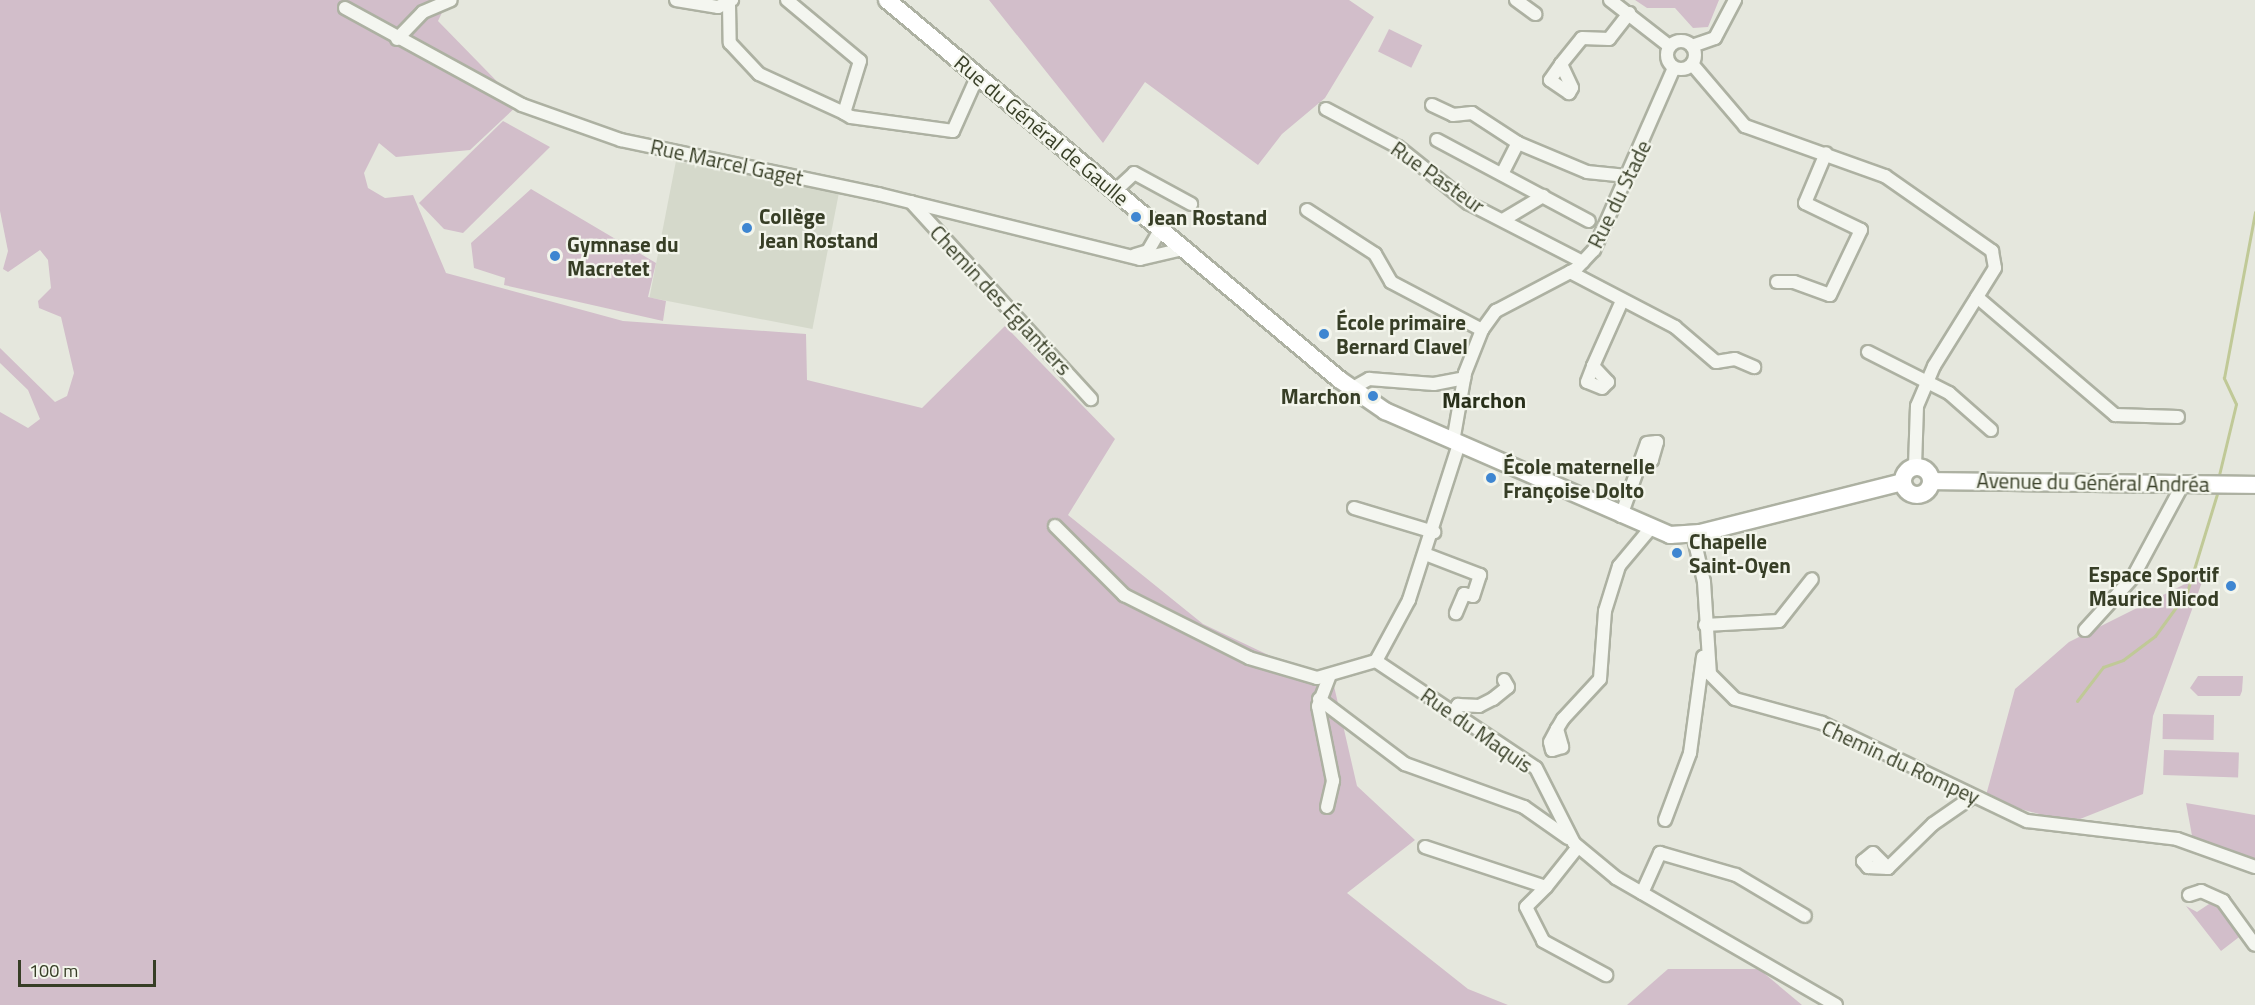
<!DOCTYPE html>
<html>
<head>
<meta charset="utf-8">
<style>
  body { margin:0 }
  #map { position:relative; width:2255px; height:1005px; overflow:hidden; background:#e5e7dd; font-family:"Titillium Web",sans-serif }
  div>[style] { position:absolute }
  [style*='--x'] { left:calc(var(--x)*1px); top:calc(var(--y)*1px); width:calc(var(--w)*1px); rotate:calc(var(--a)*1deg) }
  .built>* { inset:0; background:#d5d9cb; transform-origin:0 0 }
  .green>* { inset:0; background:#d2beca; transform-origin:0 0 }
  .stream>* { height:3px; margin:-1.5px; padding:0 1.5px; transform-origin:1.5px; border-radius:1.5px; background:#c0c997 }
  .roads { filter:drop-shadow(2px 0 #adb1a2) drop-shadow(-2px 0 #adb1a2) drop-shadow(0 2px #adb1a2) drop-shadow(0 -2px #adb1a2) }
  .minor>* { height:12px; margin:-6px; padding:0 6px; transform-origin:6px; border-radius:6px; background:#f4f6f0 }
  .minor>.ring { margin:-6px; padding:0; box-sizing:content-box; background:none; border:12px solid #f4f6f0; border-radius:50% }
  .major>* { height:16px; margin:-8px; padding:0 8px; transform-origin:8px; border-radius:8px; background:#fff }
  .major>.ring { margin:-8px; padding:0; box-sizing:content-box; background:none; border:16px solid #fff; border-radius:50% }
  .dots>* { width:16px; height:16px; translate:-50% -50%; box-sizing:border-box; border:3px solid #f3f5ec; border-radius:50% }
  span { translate:-50% -50%; white-space:nowrap; text-align:center; line-height:1.15; -webkit-text-stroke:4.5px #f3f5ec; paint-order:stroke }
  .street-label { font-size:21px; color:#373e26 }
  .poi-label { font-size:21px; color:#373e26; font-weight:700 }
  .left { translate:0 -50%; text-align:left }
  .right { translate:-100% -50%; text-align:right }
  .neighbourhood-label { font-size:22px; color:#282f19; font-weight:700 }
  .scale { position:absolute; left:18px; top:960px; width:138px; height:27px; box-sizing:border-box; border:3px solid #373e26; border-top:0; padding-left:8px; font-size:18px; line-height:21px; white-space:nowrap; color:#373e26; -webkit-text-stroke:4px #f3f5ec; paint-order:stroke }
</style>
</head>
<body>
<div id="map">
  <div class="built">
    <div style="left:676px;top:161px;width:166px;height:139px;rotate:11deg"></div>
  </div>
  <div class="green">
    <div style="clip-path:polygon(0 0,448px 0,438px 21px,519px 104px,470px 150px,396px 157px,379px 143px,364px 173px,368px 188px,385px 198px,413px 195px,446px 273px,623px 321px,806px 334px,807px 380px,922px 408px,1005px 326px,1115px 439px,1068px 515px,1203px 624px,1300px 670px,1331px 673px,1357px 786px,1415px 840px,1347px 893px,1468px 989px,1508px 1005px,0 1005px,0 412px,28px 428px,40px 419px,28px 390px,0 363px,0 348px,55px 402px,67px 396px,74px 373px,61px 317px,39px 308px,38px 301px,51px 288px,48px 260px,40px 250px,8px 272px,3px 269px,8px 251px,0 211px)"></div>
    <div style="clip-path:polygon(989px 0,1349px 0,1374px 17px,1325px 98px,1282px 134px,1258px 165px,1145px 82px,1103px 143px)"></div>
    <div style="clip-path:polygon(1635px 0,1719px 0,1708px 27px,1693px 28px,1675px 8px,1647px 8px)"></div>
    <div style="left:1389px;top:29px;width:37px;height:25px;rotate:26deg"></div>
    <div style="clip-path:polygon(503px 121px,550px 147px,463px 233px,444px 229px,419px 203px)"></div>
    <div style="clip-path:polygon(531px 189px,656px 263px,648px 297px,666px 301px,663px 321px,504px 285px,505px 278px,474px 268px,471px 243px)"></div>
    <div style="clip-path:polygon(2205px 574px,2153px 716px,2143px 794px,2080px 819px,2046px 816px,1985px 799px,2015px 689px,2069px 642px)"></div>
    <div style="clip-path:polygon(2198px 676px,2243px 676px,2242px 691px,2240px 696px,2198px 696px,2190px 688px)"></div>
    <div style="left:2163px;top:714px;width:51px;height:25px;rotate:1deg"></div>
    <div style="left:2164px;top:750px;width:75px;height:25px;rotate:2deg"></div>
    <div style="clip-path:polygon(2186px 803px,2255px 815px,2255px 865px,2193px 841px)"></div>
    <div style="clip-path:polygon(2215px 900px,2243px 934px,2221px 951px,2186px 906px,2197px 912px)"></div>
    <div style="clip-path:polygon(1668px 969px,1759px 969px,1802px 1005px,1627px 1005px)"></div>
  </div>
  <div class="stream">
    <div style="--x:2219;--y:475;--w:73;--a:-76.5"></div>
    <div style="--x:2236;--y:404;--w:29;--a:-115"></div>
    <div style="--x:2224;--y:378;--w:169;--a:-79.4"></div>
    <div style="--x:2077;--y:701;--w:43;--a:-52.6"></div>
    <div style="--x:2103;--y:667;--w:21;--a:-19"></div>
    <div style="--x:2123;--y:660;--w:40;--a:-37"></div>
    <div style="--x:2155;--y:636;--w:54;--a:-54"></div>
    <div style="--x:2187;--y:592;--w:102;--a:-73"></div>
  </div>
  <div class="roads">
    <div class="minor">
      <div style="--x:676;--y:0;--w:43;--a:9.5"></div>
      <div style="--x:718;--y:7;--w:16;--a:-27"></div>
      <div style="--x:787;--y:0;--w:95;--a:39.9"></div>
      <div style="--x:860;--y:61;--w:54;--a:107.1"></div>
      <div style="--x:844;--y:113;--w:8;--a:30"></div>
      <div style="--x:851;--y:117;--w:103;--a:7.8"></div>
      <div style="--x:953;--y:131;--w:61;--a:-65.9"></div>
      <div style="--x:1516;--y:0;--w:24;--a:36"></div>
      <div style="--x:1610;--y:0;--w:75;--a:37.9"></div>
      <div style="--x:729;--y:4;--w:39;--a:89"></div>
      <div style="--x:730;--y:43;--w:42;--a:46.9"></div>
      <div style="--x:759;--y:74;--w:94;--a:24.6"></div>
      <div style="--x:345;--y:8;--w:202;--a:28.7"></div>
      <div style="--x:522;--y:105;--w:105;--a:19.5"></div>
      <div style="--x:621;--y:140;--w:263;--a:11.9"></div>
      <div style="--x:878;--y:194;--w:270;--a:13.9"></div>
      <div style="--x:1140;--y:259;--w:44;--a:-13.1"></div>
      <div style="--x:397;--y:39;--w:37;--a:-46"></div>
      <div style="--x:423;--y:12;--w:30;--a:-23"></div>
      <div class="ring" style="left:1667px;top:41px;width:16px;height:16px"></div>
      <div style="--x:1692;--y:46;--w:24;--a:-19"></div>
      <div style="--x:1715;--y:38;--w:43;--a:-62.2"></div>
      <div style="--x:1561;--y:64;--w:26;--a:65"></div>
      <div style="--x:1572;--y:88;--w:6;--a:121"></div>
      <div style="--x:1569;--y:93;--w:23;--a:-146"></div>
      <div style="--x:1550;--y:80;--w:19;--a:-55"></div>
      <div style="--x:1561;--y:64;--w:33;--a:-51"></div>
      <div style="--x:1582;--y:38;--w:27;--a:2"></div>
      <div style="--x:1609;--y:39;--w:33;--a:-52"></div>
      <div style="--x:1692;--y:64;--w:82;--a:49.5"></div>
      <div style="--x:1745;--y:126;--w:149;--a:19.7"></div>
      <div style="--x:1885;--y:176;--w:131;--a:35"></div>
      <div style="--x:1992;--y:251;--w:17;--a:80"></div>
      <div style="--x:1995;--y:268;--w:115;--a:121.9"></div>
      <div style="--x:1934;--y:366;--w:43;--a:113"></div>
      <div style="--x:1917;--y:406;--w:61;--a:91.9"></div>
      <div style="--x:1432;--y:105;--w:23;--a:25"></div>
      <div style="--x:1453;--y:115;--w:19;--a:-6"></div>
      <div style="--x:1472;--y:113;--w:55;--a:33.1"></div>
      <div style="--x:1518;--y:143;--w:75;--a:22.8"></div>
      <div style="--x:1587;--y:172;--w:40;--a:5.7"></div>
      <div style="--x:1326;--y:109;--w:81;--a:27.8"></div>
      <div style="--x:1398;--y:147;--w:90;--a:38.7"></div>
      <div style="--x:1468;--y:203;--w:129;--a:27.2"></div>
      <div style="--x:1437;--y:140;--w:172;--a:28.1"></div>
      <div style="--x:1502;--y:174;--w:35;--a:-63"></div>
      <div style="--x:1115;--y:191;--w:26;--a:-43"></div>
      <div style="--x:1134;--y:173;--w:65;--a:28.5"></div>
      <div style="--x:911;--y:202;--w:267;--a:47.6"></div>
      <div style="--x:1307;--y:210;--w:81;--a:32.9"></div>
      <div style="--x:1375;--y:254;--w:32;--a:60"></div>
      <div style="--x:1391;--y:282;--w:103;--a:27.8"></div>
      <div style="--x:1503;--y:220;--w:47;--a:-31"></div>
      <div style="--x:1135;--y:255;--w:14;--a:-17"></div>
      <div style="--x:1148;--y:251;--w:24;--a:-60"></div>
      <div style="--x:1570;--y:272;--w:119;--a:27.6"></div>
      <div style="--x:1675;--y:327;--w:54;--a:40.5"></div>
      <div style="--x:1716;--y:362;--w:19;--a:-9"></div>
      <div style="--x:1735;--y:359;--w:21;--a:23"></div>
      <div style="--x:1777;--y:282;--w:17;--a:0"></div>
      <div style="--x:1794;--y:282;--w:38;--a:20"></div>
      <div style="--x:1830;--y:295;--w:72;--a:-64.5"></div>
      <div style="--x:1861;--y:230;--w:62;--a:-154.3"></div>
      <div style="--x:1805;--y:203;--w:54;--a:-67.2"></div>
      <div style="--x:1977;--y:297;--w:182;--a:40.5"></div>
      <div style="--x:2115;--y:415;--w:63;--a:1.8"></div>
      <div style="--x:1868;--y:352;--w:91;--a:26.8"></div>
      <div style="--x:1949;--y:393;--w:56;--a:41.4"></div>
      <div style="--x:1593;--y:366;--w:22;--a:47"></div>
      <div style="--x:1608;--y:382;--w:8;--a:135"></div>
      <div style="--x:1602;--y:388;--w:16;--a:-158"></div>
      <div style="--x:1587;--y:382;--w:17;--a:-69"></div>
      <div style="--x:1593;--y:366;--w:69;--a:-66"></div>
      <div style="--x:1351;--y:389;--w:21;--a:-29"></div>
      <div style="--x:1369;--y:379;--w:65;--a:4.4"></div>
      <div style="--x:1434;--y:384;--w:31;--a:-11"></div>
      <div style="--x:1453;--y:442;--w:70;--a:-80.1"></div>
      <div style="--x:1465;--y:373;--w:46;--a:-68.4"></div>
      <div style="--x:1482;--y:330;--w:24;--a:-54"></div>
      <div style="--x:1496;--y:311;--w:90;--a:-27.7"></div>
      <div style="--x:1576;--y:269;--w:26;--a:-47"></div>
      <div style="--x:1594;--y:250;--w:199;--a:-66.3"></div>
      <div style="--x:1459;--y:444;--w:164;--a:107.8"></div>
      <div style="--x:1409;--y:600;--w:69;--a:118.4"></div>
      <div style="--x:1376;--y:661;--w:192;--a:33.8"></div>
      <div style="--x:1536;--y:768;--w:84;--a:63.1"></div>
      <div style="--x:1574;--y:843;--w:55;--a:39.8"></div>
      <div style="--x:1616;--y:878;--w:254;--a:30"></div>
      <div style="--x:1354;--y:508;--w:84;--a:16.7"></div>
      <div style="--x:1621;--y:516;--w:77;--a:-70.4"></div>
      <div style="--x:1647;--y:443;--w:10;--a:-6"></div>
      <div style="--x:1657;--y:442;--w:19;--a:106"></div>
      <div style="--x:1652;--y:460;--w:12;--a:149"></div>
      <div style="--x:1055;--y:526;--w:98;--a:45"></div>
      <div style="--x:1124;--y:595;--w:140;--a:26.7"></div>
      <div style="--x:1249;--y:658;--w:71;--a:16.4"></div>
      <div style="--x:1317;--y:678;--w:61;--a:-16.1"></div>
      <div style="--x:1693;--y:534;--w:49;--a:77.1"></div>
      <div style="--x:1704;--y:582;--w:92;--a:86.3"></div>
      <div style="--x:1710;--y:674;--w:35;--a:45"></div>
      <div style="--x:1735;--y:699;--w:90;--a:15.4"></div>
      <div style="--x:1822;--y:723;--w:227;--a:25.6"></div>
      <div style="--x:2027;--y:821;--w:151;--a:6.8"></div>
      <div style="--x:2177;--y:839;--w:83;--a:19.7"></div>
      <div style="--x:1425;--y:554;--w:59;--a:20.9"></div>
      <div style="--x:1480;--y:575;--w:22;--a:108"></div>
      <div style="--x:1473;--y:596;--w:9;--a:-167"></div>
      <div style="--x:1464;--y:594;--w:21;--a:113"></div>
      <div style="--x:1705;--y:625;--w:74;--a:-3.1"></div>
      <div style="--x:1779;--y:621;--w:53;--a:-51.8"></div>
      <div style="--x:2085;--y:630;--w:72;--a:-47.8"></div>
      <div style="--x:2133;--y:577;--w:106;--a:-61.7"></div>
      <div style="--x:1319;--y:699;--w:108;--a:37.1"></div>
      <div style="--x:1405;--y:764;--w:127;--a:19.9"></div>
      <div style="--x:1524;--y:807;--w:54;--a:35.2"></div>
      <div style="--x:1453;--y:712;--w:9;--a:-54"></div>
      <div style="--x:1458;--y:705;--w:21;--a:3"></div>
      <div style="--x:1479;--y:706;--w:16;--a:-27"></div>
      <div style="--x:1493;--y:699;--w:19;--a:-39"></div>
      <div style="--x:1508;--y:687;--w:8;--a:-120"></div>
      <div style="--x:1557;--y:729;--w:19;--a:74"></div>
      <div style="--x:1562;--y:747;--w:10;--a:163"></div>
      <div style="--x:1552;--y:750;--w:8;--a:-104"></div>
      <div style="--x:1550;--y:742;--w:15;--a:-62"></div>
      <div style="--x:1557;--y:729;--w:12;--a:-59"></div>
      <div style="--x:1563;--y:719;--w:54;--a:-47.2"></div>
      <div style="--x:1600;--y:679;--w:68;--a:-85.8"></div>
      <div style="--x:1605;--y:611;--w:47;--a:-72.7"></div>
      <div style="--x:1619;--y:566;--w:48;--a:-50"></div>
      <div style="--x:1327;--y:807;--w:27;--a:-77"></div>
      <div style="--x:1333;--y:781;--w:76;--a:-101.3"></div>
      <div style="--x:1318;--y:706;--w:31;--a:-69"></div>
      <div style="--x:1665;--y:820;--w:72;--a:-69.5"></div>
      <div style="--x:1690;--y:753;--w:97;--a:-82.3"></div>
      <div style="--x:1425;--y:847;--w:127;--a:18.3"></div>
      <div style="--x:1546;--y:887;--w:50;--a:-51.5"></div>
      <div style="--x:1888;--y:868;--w:21;--a:-135"></div>
      <div style="--x:1873;--y:853;--w:13;--a:141"></div>
      <div style="--x:1863;--y:861;--w:8;--a:50"></div>
      <div style="--x:1868;--y:867;--w:20;--a:3"></div>
      <div style="--x:1888;--y:868;--w:63;--a:-44.4"></div>
      <div style="--x:1933;--y:824;--w:47;--a:-34.7"></div>
      <div style="--x:1546;--y:887;--w:28;--a:135"></div>
      <div style="--x:1526;--y:907;--w:38;--a:63"></div>
      <div style="--x:1543;--y:941;--w:72;--a:28.4"></div>
      <div style="--x:1642;--y:893;--w:44;--a:-65.8"></div>
      <div style="--x:1660;--y:853;--w:79;--a:16.1"></div>
      <div style="--x:1736;--y:875;--w:80;--a:30.7"></div>
      <div style="--x:2189;--y:895;--w:13;--a:-18"></div>
      <div style="--x:2201;--y:891;--w:24;--a:24"></div>
      <div style="--x:2223;--y:901;--w:54;--a:54"></div>
    </div>
    <div class="major">
      <div style="--x:887;--y:0;--w:591;--a:39.99"></div>
      <div style="--x:1340;--y:380;--w:55;--a:34.6"></div>
      <div style="--x:1385;--y:411;--w:311;--a:23.5"></div>
      <div style="--x:1670;--y:535;--w:30;--a:-4"></div>
      <div style="--x:1700;--y:533;--w:209;--a:-14.1"></div>
      <div class="ring" style="left:1903px;top:467px;width:12px;height:12px"></div>
      <div style="--x:1932;--y:481;--w:323;--a:0.7"></div>
    </div>
  </div>
  <div class="dots">
    <div style="left:1136px;top:217px;background:#3e86d1"></div>
    <div style="left:747px;top:228px;background:#3e86d1"></div>
    <div style="left:555px;top:256px;background:#3e86d1"></div>
    <div style="left:1324px;top:334px;background:#3e86d1"></div>
    <div style="left:1373px;top:396px;background:#3e86d1"></div>
    <div style="left:1491px;top:478px;background:#3e86d1"></div>
    <div style="left:1677px;top:553px;background:#3e86d1"></div>
    <div style="left:2231px;top:586px;background:#3e86d1"></div>
  </div>
  <div class="street-label">
    <span style="left:1042px;top:130px;rotate:40deg">Rue du Général de Gaulle</span>
    <span style="left:727px;top:162px;rotate:12deg">Rue Marcel Gaget</span>
    <span style="left:1438px;top:177px;rotate:35deg">Rue Pasteur</span>
    <span style="left:1619px;top:194px;rotate:-64deg">Rue du Stade</span>
    <span style="left:1001px;top:300px;rotate:47deg">Chemin des Églantiers</span>
    <span style="left:2093px;top:482px;rotate:1deg">Avenue du Général Andréa</span>
    <span style="left:1477px;top:730px;rotate:35deg">Rue du Maquis</span>
    <span style="left:1901px;top:762px;rotate:25deg">Chemin du Rompey</span>
  </div>
  <div class="poi-label">
    <span class="left" style="left:759px;top:228px">Collège<br>Jean Rostand</span>
    <span class="left" style="left:1148px;top:217px">Jean Rostand</span>
    <span class="left" style="left:567px;top:256px">Gymnase du<br>Macretet</span>
    <span class="left" style="left:1336px;top:334px">École primaire<br>Bernard Clavel</span>
    <span class="right" style="left:1361px;top:396px">Marchon</span>
    <span class="left" style="left:1503px;top:478px">École maternelle<br>Françoise Dolto</span>
    <span class="left" style="left:1689px;top:553px">Chapelle<br>Saint-Oyen</span>
    <span class="right" style="left:2219px;top:586px">Espace Sportif<br>Maurice Nicod</span>
  </div>
  <div class="neighbourhood-label">
    <span style="left:1484px;top:401px">Marchon</span>
  </div>
  <div class="scale">100 m</div>
</div>
</body>
</html>
